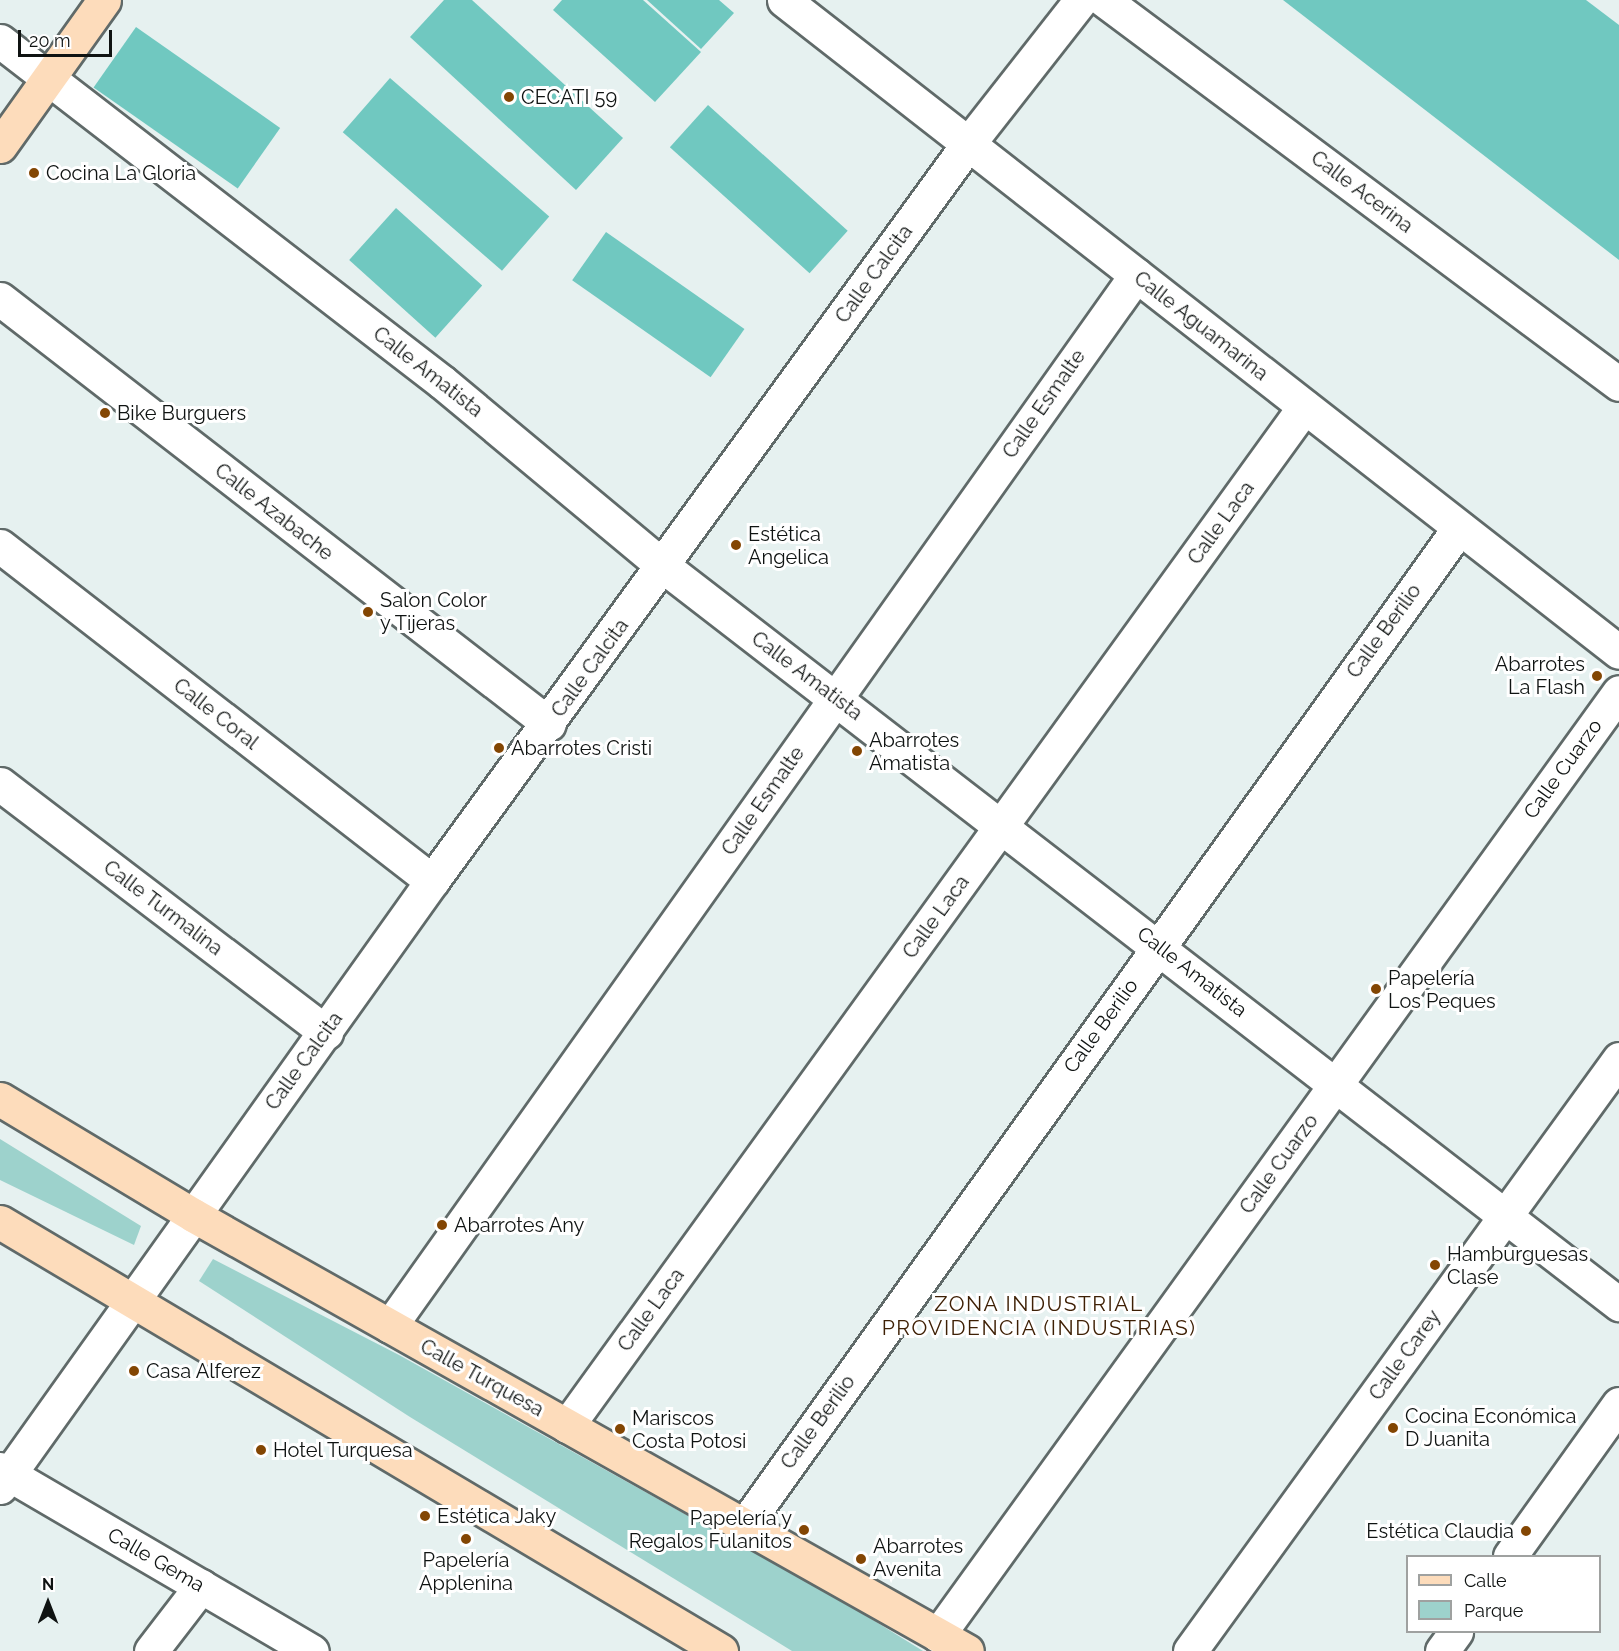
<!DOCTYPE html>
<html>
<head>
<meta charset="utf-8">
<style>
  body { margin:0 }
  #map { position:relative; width:1619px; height:1651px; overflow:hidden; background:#e6f1f0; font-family:Raleway,sans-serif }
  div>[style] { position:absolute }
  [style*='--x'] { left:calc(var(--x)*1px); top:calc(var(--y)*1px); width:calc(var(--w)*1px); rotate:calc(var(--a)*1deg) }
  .green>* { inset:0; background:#9dd2cc }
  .building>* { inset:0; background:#70c8c0; transform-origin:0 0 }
  .roads { filter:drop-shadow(2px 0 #606a69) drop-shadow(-2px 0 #606a69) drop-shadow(0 2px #606a69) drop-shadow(0 -2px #606a69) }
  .street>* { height:33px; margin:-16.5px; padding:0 16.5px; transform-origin:16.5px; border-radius:16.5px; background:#fff }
  .secondary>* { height:33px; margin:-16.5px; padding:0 16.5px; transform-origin:16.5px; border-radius:16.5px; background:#fddcbb }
  .dots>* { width:16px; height:16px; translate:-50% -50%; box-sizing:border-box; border:3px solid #fff; border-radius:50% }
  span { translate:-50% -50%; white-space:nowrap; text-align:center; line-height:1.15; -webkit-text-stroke:6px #fff; paint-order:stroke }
  .poi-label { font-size:20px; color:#0f1312 }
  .left { translate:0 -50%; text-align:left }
  .right { translate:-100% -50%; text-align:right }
  .street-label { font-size:20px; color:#0f1312 }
  .neighbourhood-label { font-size:21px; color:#3e2005; letter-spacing:1.5px }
  .legend { position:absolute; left:1406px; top:1555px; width:195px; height:78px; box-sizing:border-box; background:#fff; border:2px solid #9fa1a0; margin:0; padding:8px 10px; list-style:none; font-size:18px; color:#0f1312 }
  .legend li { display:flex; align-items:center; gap:12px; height:30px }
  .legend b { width:30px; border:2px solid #9fa1a0 }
  .north { position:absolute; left:18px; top:1573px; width:60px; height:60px; -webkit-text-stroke:4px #fff; paint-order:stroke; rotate:0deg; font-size:16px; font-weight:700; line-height:24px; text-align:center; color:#0f1312 }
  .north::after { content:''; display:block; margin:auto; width:21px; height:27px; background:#0f1312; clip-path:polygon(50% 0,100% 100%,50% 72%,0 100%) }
  .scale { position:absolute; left:18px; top:30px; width:94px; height:27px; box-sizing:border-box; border:3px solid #0f1312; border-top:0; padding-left:8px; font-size:18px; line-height:21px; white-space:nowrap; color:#0f1312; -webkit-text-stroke:4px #fff; paint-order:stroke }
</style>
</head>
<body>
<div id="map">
  <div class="green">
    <div style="clip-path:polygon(0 1139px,141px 1226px,134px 1245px,0 1180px)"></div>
    <div style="clip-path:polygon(213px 1259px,399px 1355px,852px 1607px,923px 1651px,792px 1651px,410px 1417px,199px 1281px)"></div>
  </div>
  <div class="building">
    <div style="clip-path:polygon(444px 0,472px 0,623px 138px,576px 190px,410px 37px)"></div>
    <div style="clip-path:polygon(562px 0,643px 0,701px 52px,655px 102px,553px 10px)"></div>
    <div style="clip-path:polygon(647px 0,719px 0,734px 13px,701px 49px)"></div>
    <div style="clip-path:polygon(1283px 0,1586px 0,1619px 25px,1619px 260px)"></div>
    <div style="left:136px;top:27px;width:176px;height:74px;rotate:35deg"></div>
    <div style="left:390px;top:78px;width:211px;height:72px;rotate:41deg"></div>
    <div style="left:708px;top:105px;width:188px;height:57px;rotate:42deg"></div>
    <div style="left:396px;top:208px;width:116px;height:70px;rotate:42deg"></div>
    <div style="left:606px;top:232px;width:169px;height:59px;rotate:35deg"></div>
  </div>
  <div class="roads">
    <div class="street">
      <div style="--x:784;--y:0;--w:1059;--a:37.98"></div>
      <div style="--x:1104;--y:0;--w:642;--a:36.71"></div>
      <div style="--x:0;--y:41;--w:558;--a:37.65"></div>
      <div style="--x:442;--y:382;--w:288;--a:39.8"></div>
      <div style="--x:663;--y:566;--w:1208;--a:37.67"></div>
      <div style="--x:0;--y:299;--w:694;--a:37.74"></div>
      <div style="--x:0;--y:546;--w:547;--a:37.79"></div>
      <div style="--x:0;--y:784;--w:410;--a:37.3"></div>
      <div style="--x:390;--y:1326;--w:1289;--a:-54.63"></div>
      <div style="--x:567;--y:1426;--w:1258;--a:-54.12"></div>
      <div style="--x:0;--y:1469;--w:361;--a:30.3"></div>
      <div style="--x:0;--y:1487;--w:744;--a:-54.52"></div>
      <div style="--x:432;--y:881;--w:911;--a:-53.97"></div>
      <div style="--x:968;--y:144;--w:183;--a:-51.9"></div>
      <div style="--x:744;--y:1526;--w:1228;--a:-54.38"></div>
      <div style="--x:1510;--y:1556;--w:187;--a:-54.4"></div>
      <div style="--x:938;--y:1635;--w:1163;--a:-54.16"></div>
      <div style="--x:151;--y:1651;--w:82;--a:-52.4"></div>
      <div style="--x:1190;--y:1651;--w:731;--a:-54.07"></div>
      <div style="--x:1442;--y:1651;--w:24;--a:-54"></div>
    </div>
    <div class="secondary">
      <div style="--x:0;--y:146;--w:179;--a:-54.5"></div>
      <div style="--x:0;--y:1099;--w:225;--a:31"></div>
      <div style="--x:193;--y:1215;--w:888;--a:29.39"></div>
      <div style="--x:0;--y:1222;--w:839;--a:30.75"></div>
    </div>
  </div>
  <div class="dots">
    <div style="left:509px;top:97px;background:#834603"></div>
    <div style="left:34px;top:173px;background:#834603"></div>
    <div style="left:105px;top:413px;background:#834603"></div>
    <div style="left:736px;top:545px;background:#834603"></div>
    <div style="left:368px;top:612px;background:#834603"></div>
    <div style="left:1597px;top:676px;background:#834603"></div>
    <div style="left:499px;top:748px;background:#834603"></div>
    <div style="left:857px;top:751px;background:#834603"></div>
    <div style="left:1376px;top:989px;background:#834603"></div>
    <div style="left:442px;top:1225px;background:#834603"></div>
    <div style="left:1435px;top:1265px;background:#834603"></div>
    <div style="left:134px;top:1371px;background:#834603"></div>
    <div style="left:1393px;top:1428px;background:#834603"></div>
    <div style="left:620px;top:1429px;background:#834603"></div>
    <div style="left:261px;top:1450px;background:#834603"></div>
    <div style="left:425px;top:1516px;background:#834603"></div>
    <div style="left:804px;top:1530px;background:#834603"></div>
    <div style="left:1526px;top:1531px;background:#834603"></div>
    <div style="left:466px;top:1539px;background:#834603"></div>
    <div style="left:861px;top:1559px;background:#834603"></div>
  </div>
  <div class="poi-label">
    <span class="left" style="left:521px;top:97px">CECATI 59</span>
    <span class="left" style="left:46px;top:173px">Cocina La Gloria</span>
    <span class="left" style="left:117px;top:413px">Bike Burguers</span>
    <span class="left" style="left:748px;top:546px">Estética<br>Angelica</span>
    <span class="left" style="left:380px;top:612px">Salon Color<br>y Tijeras</span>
    <span class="right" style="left:1585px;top:676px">Abarrotes<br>La Flash</span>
    <span class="left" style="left:869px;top:752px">Abarrotes<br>Amatista</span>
    <span class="left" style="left:511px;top:748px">Abarrotes Cristi</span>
    <span class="left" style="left:1388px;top:990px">Papelería<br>Los Peques</span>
    <span class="left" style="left:454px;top:1225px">Abarrotes Any</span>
    <span class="left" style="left:1447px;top:1266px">Hamburguesas<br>Clase</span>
    <span class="left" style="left:146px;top:1371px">Casa Alferez</span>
    <span class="left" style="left:1405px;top:1428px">Cocina Económica<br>D Juanita</span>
    <span class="left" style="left:632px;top:1430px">Mariscos<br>Costa Potosi</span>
    <span class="left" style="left:273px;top:1450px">Hotel Turquesa</span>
    <span class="left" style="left:437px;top:1516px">Estética Jaky</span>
    <span class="right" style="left:792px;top:1530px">Papelería y<br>Regalos Fulanitos</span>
    <span class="right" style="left:1514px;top:1531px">Estética Claudia</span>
    <span class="left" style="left:873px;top:1558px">Abarrotes<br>Avenita</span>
    <span style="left:466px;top:1572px">Papelería<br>Applenina</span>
  </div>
  <div class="street-label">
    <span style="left:1362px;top:192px;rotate:37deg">Calle Acerina</span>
    <span style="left:874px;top:274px;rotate:-54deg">Calle Calcita</span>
    <span style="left:1201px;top:326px;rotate:38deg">Calle Aguamarina</span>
    <span style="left:428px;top:372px;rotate:38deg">Calle Amatista</span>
    <span style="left:1044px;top:404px;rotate:-55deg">Calle Esmalte</span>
    <span style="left:274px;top:512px;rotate:38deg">Calle Azabache</span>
    <span style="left:1221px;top:523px;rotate:-54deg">Calle Laca</span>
    <span style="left:1384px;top:631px;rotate:-54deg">Calle Berilio</span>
    <span style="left:590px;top:668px;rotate:-54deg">Calle Calcita</span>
    <span style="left:807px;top:676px;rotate:37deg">Calle Amatista</span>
    <span style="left:216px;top:714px;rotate:38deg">Calle Coral</span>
    <span style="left:1563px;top:769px;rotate:-54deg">Calle Cuarzo</span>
    <span style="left:763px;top:801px;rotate:-55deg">Calle Esmalte</span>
    <span style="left:163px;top:908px;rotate:37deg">Calle Turmalina</span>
    <span style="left:936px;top:917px;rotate:-54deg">Calle Laca</span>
    <span style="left:1192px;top:972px;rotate:38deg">Calle Amatista</span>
    <span style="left:1101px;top:1026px;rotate:-54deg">Calle Berilio</span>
    <span style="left:304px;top:1061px;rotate:-54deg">Calle Calcita</span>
    <span style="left:1279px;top:1164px;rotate:-54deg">Calle Cuarzo</span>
    <span style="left:651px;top:1310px;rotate:-54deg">Calle Laca</span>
    <span style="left:1405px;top:1355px;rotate:-54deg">Calle Carey</span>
    <span style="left:482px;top:1378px;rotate:29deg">Calle Turquesa</span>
    <span style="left:818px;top:1422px;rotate:-54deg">Calle Berilio</span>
    <span style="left:156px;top:1560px;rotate:30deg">Calle Gema</span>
  </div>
  <div class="neighbourhood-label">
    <span style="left:1039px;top:1316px">ZONA INDUSTRIAL<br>PROVIDENCIA (INDUSTRIAS)</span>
  </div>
  <ul class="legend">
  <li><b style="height:8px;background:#fddcbb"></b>Calle</li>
  <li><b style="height:16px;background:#9dd2cc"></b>Parque</li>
  </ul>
  <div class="north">N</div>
  <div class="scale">20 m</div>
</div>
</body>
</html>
